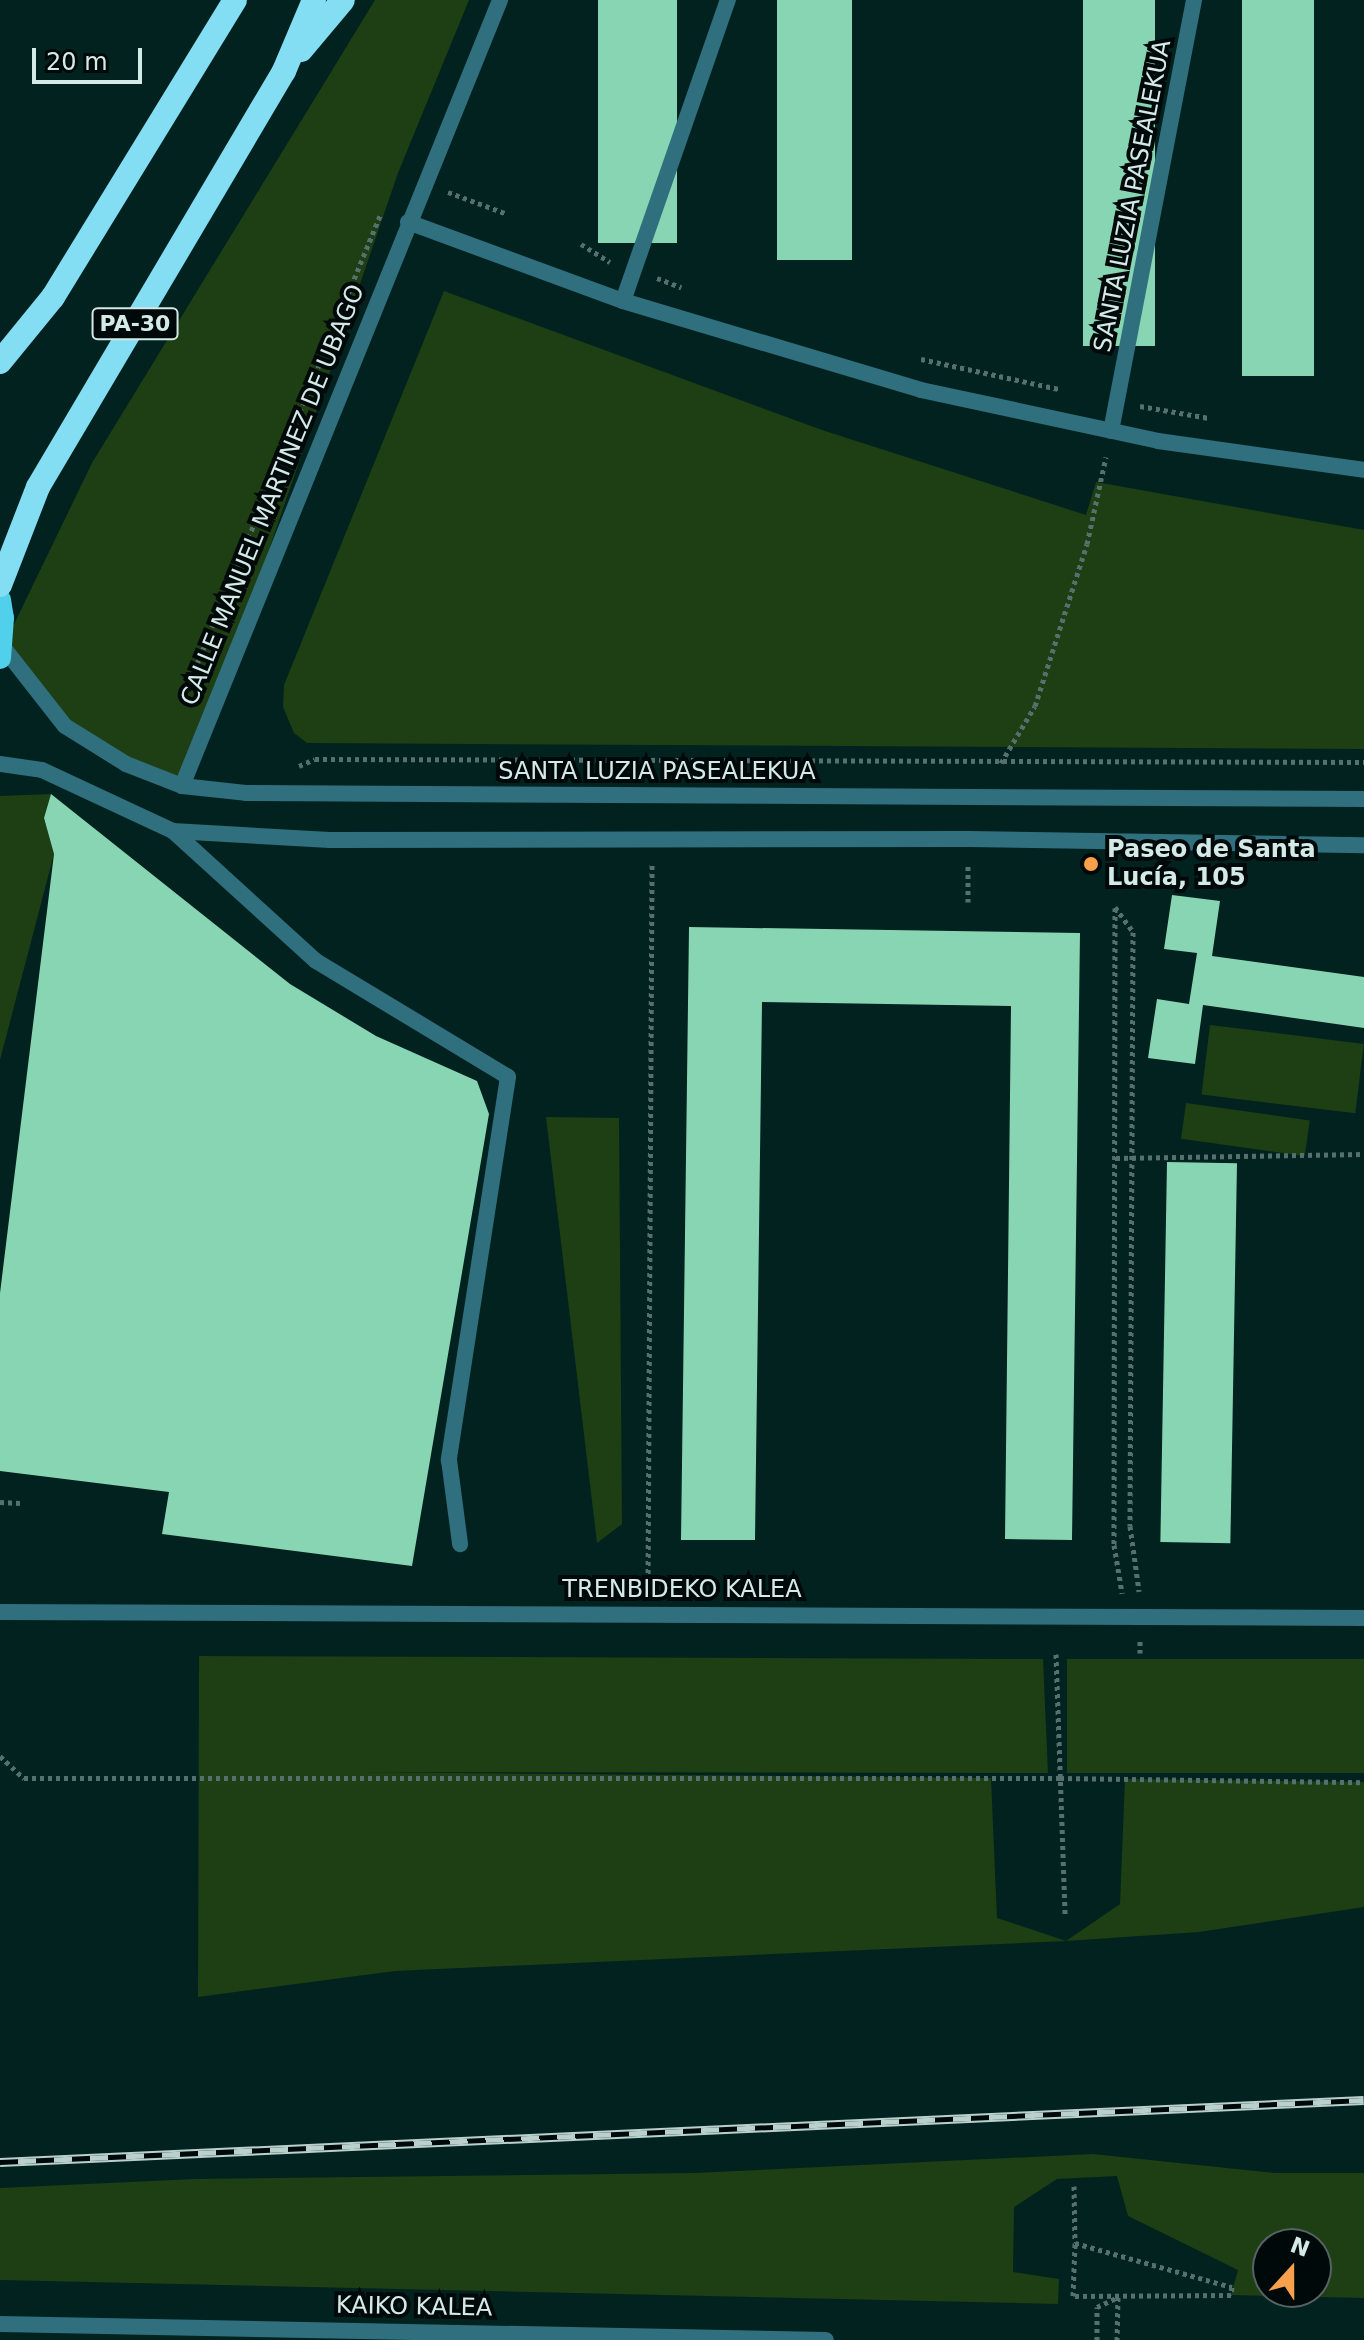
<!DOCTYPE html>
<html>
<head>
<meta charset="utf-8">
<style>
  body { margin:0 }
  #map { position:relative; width:1364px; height:2340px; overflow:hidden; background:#022220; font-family:"DejaVu Sans",sans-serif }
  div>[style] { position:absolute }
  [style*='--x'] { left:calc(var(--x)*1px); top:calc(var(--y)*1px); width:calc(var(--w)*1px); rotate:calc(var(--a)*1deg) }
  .green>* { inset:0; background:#1e3e13; transform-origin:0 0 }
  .building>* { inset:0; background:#87d5b2; transform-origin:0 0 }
  .path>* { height:5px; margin-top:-2.5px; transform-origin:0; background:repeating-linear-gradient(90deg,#55716f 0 4px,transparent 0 8px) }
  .pedestrian>* { height:16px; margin:-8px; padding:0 8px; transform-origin:8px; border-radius:8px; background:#2f6f7e }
  .minor>* { height:16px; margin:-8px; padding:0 8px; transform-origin:8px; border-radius:8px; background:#2f6f7e }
  .trunk>* { height:22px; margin:-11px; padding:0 11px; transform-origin:11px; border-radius:11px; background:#50d0eb }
  .motorway>* { height:24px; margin:-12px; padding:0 12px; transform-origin:12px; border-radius:12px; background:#83ddf3 }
  .rail>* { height:9px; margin-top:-4.5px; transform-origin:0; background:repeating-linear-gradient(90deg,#000909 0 18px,#b9d0cd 0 36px); box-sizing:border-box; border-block:2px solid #b9d0cd }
  .dots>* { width:22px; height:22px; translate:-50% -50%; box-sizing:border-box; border:4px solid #000909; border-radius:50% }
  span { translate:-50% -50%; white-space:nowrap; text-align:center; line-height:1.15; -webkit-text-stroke:8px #000909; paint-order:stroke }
  .shield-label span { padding:2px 6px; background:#000909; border:2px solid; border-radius:6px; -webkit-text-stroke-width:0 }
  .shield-label { font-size:22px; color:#d4eae7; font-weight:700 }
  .street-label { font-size:24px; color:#d4eae7 }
  .poi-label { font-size:24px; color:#d4eae7; font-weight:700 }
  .left { translate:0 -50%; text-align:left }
  .north { position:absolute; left:1252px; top:2228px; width:80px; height:80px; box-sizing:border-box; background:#000909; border:2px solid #556362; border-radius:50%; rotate:21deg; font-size:22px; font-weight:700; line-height:32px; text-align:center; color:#d4eae7 }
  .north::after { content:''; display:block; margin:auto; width:28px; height:36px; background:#f8a04b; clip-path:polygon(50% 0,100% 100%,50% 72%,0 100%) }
  .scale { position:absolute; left:32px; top:48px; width:110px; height:36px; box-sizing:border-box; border:4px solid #d4eae7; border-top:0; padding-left:10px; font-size:24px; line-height:28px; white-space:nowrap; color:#d4eae7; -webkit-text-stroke:6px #000909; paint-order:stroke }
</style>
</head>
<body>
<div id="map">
  <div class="green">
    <div style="clip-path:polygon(375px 0,469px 0,398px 173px,223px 684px,182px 786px,65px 726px,3px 647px,92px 463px)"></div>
    <div style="clip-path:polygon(444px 291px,822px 430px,1086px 515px,1096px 482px,1364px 530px,1364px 749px,307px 743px,294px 733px,283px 707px,284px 685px)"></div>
    <div style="clip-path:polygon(51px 794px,44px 818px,54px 854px,0 1060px,0 796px)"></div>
    <div style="left:1210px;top:1025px;width:155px;height:70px;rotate:7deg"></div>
    <div style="left:1186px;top:1103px;width:125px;height:36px;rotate:8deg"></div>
    <div style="clip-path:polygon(546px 1117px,619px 1118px,622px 1524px,597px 1543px)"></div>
    <div style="clip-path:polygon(199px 1656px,1043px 1659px,1048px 1773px,360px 1772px,991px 1778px,997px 1918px,1066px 1941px,1120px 1904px,1125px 1779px,1364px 1782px,1364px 1907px,1199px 1932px,1066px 1941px,395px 1971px,198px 1997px)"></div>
    <div style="left:1067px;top:1659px;width:297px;height:114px"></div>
    <div style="clip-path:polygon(evenodd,1093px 2154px,1275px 2173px,1364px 2173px,1364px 2298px,1231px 2295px,1238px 2270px,1128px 2216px,1117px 2176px,1057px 2179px,1014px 2207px,1013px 2272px,1059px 2279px,1058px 2304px,0 2280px,0 2188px,195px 2179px,694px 2173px,1093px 2154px,1268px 2244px,1316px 2244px,1316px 2292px,1268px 2292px,1268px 2244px)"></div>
  </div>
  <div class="building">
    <div style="left:598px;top:0;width:79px;height:243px"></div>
    <div style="left:777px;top:0;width:75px;height:260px"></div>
    <div style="left:1083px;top:0;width:72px;height:346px"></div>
    <div style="left:1242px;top:0;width:72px;height:376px"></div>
    <div style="clip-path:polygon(51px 794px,290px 984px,376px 1036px,477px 1081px,489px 1114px,412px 1566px,162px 1534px,169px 1492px,0 1471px,0 1293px,54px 854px,44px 818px)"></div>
    <div style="clip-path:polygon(1172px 895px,1220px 901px,1212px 956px,1364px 977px,1364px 1028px,1203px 1005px,1195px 1064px,1148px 1058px,1157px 999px,1189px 1004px,1197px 953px,1164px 949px)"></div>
    <div style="clip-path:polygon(689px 927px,1080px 933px,1072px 1540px,1005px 1539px,1011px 1006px,762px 1002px,755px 1540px,681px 1540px)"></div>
    <div style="left:1167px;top:1162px;width:70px;height:380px;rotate:1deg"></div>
  </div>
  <div class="path">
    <div style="--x:448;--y:192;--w:63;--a:20.4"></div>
    <div style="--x:581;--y:244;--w:34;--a:32"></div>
    <div style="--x:657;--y:278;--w:26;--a:21"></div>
    <div style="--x:921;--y:359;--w:141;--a:12.3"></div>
    <div style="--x:1140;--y:406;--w:70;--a:9.9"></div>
    <div style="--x:201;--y:667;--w:5;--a:-143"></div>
    <div style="--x:197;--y:664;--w:485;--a:-67.8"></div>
    <div style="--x:1001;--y:763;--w:66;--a:-59.2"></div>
    <div style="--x:1035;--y:706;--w:170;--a:-72.2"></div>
    <div style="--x:1087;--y:544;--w:89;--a:-77.7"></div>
    <div style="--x:299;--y:766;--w:17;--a:-24"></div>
    <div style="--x:315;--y:759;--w:1049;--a:0.16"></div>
    <div style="--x:968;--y:902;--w:39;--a:-90"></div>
    <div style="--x:1115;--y:907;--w:31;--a:54"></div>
    <div style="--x:1133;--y:932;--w:594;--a:90.29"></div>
    <div style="--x:1130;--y:1526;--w:66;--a:82.1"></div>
    <div style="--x:1115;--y:908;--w:637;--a:90.09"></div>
    <div style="--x:1114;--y:1545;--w:49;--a:80.5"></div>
    <div style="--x:1116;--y:1158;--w:248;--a:-0.9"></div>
    <div style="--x:0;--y:1502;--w:20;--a:3"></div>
    <div style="--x:648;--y:1589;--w:726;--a:-89.68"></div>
    <div style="--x:1140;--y:1653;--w:12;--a:-90"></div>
    <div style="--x:1056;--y:1654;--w:260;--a:88"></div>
    <div style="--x:0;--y:1756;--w:33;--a:43"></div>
    <div style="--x:24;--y:1778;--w:1036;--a:0"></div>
    <div style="--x:1060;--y:1778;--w:304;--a:0.8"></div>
    <div style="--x:1074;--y:2186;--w:57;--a:89"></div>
    <div style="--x:1075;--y:2243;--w:163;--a:15.7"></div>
    <div style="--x:1232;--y:2287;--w:8;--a:97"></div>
    <div style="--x:1231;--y:2295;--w:158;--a:179.6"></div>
    <div style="--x:1073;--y:2296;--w:53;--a:-87.8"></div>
    <div style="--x:1097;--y:2340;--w:33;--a:-90"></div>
    <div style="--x:1097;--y:2307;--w:23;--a:-25"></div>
    <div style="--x:1118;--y:2297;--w:43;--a:91.3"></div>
  </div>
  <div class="pedestrian">
    <div style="--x:623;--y:301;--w:319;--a:-70.8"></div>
    <div style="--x:1111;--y:431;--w:439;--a:-79.1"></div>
  </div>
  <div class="minor">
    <div style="--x:408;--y:222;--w:229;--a:20.2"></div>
    <div style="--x:623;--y:301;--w:311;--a:16.6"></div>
    <div style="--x:921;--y:390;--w:242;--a:12.1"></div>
    <div style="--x:1158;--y:441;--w:208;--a:8"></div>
    <div style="--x:3;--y:647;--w:100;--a:51.9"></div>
    <div style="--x:65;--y:726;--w:72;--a:31.9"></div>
    <div style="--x:126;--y:764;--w:60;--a:21.4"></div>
    <div style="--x:182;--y:786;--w:64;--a:6.2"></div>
    <div style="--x:246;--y:793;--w:1118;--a:0.31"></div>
    <div style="--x:0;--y:764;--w:42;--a:8.1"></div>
    <div style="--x:42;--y:770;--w:145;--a:25"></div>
    <div style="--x:173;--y:831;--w:157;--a:3.3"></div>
    <div style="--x:330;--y:840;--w:639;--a:-0.09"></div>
    <div style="--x:969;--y:839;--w:395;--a:0.9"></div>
    <div style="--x:182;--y:786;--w:848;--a:-67.97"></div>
    <div style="--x:173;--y:831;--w:193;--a:42.3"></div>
    <div style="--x:316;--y:961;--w:224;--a:31.1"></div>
    <div style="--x:508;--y:1077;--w:388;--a:98.8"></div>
    <div style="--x:449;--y:1460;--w:85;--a:82.5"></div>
    <div style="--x:0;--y:1612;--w:1364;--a:0.25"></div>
    <div style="--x:0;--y:2324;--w:826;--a:1.11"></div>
  </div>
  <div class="trunk">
    <div style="--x:0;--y:600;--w:18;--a:81"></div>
    <div style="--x:3;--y:618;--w:40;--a:94.3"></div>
  </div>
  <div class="motorway">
    <div style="--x:301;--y:50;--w:65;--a:-50"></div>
    <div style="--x:0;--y:362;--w:84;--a:-50.8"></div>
    <div style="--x:53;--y:297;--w:348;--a:-58.5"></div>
    <div style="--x:0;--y:585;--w:105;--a:-68.8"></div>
    <div style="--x:38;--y:487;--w:483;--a:-59.4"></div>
    <div style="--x:284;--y:71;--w:77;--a:-67.1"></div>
  </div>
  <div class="rail">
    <div style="--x:0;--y:2162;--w:1365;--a:-2.6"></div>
  </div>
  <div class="dots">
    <div style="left:1091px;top:864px;background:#f8a04b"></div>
  </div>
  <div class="shield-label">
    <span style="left:135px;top:324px">PA-30</span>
  </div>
  <div class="street-label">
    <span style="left:1133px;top:196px;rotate:-79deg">SANTA LUZIA PASEALEKUA</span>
    <span style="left:273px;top:495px;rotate:-68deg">CALLE MANUEL MARTINEZ DE UBAGO</span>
    <span style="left:657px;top:772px">SANTA LUZIA PASEALEKUA</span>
    <span style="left:682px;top:1590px">TRENBIDEKO KALEA</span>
    <span style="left:414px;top:2307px;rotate:1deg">KAIKO KALEA</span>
  </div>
  <div class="poi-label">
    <span class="left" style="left:1107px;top:864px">Paseo de Santa<br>Lucía, 105</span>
  </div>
  <div class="north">N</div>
  <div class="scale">20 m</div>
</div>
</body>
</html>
